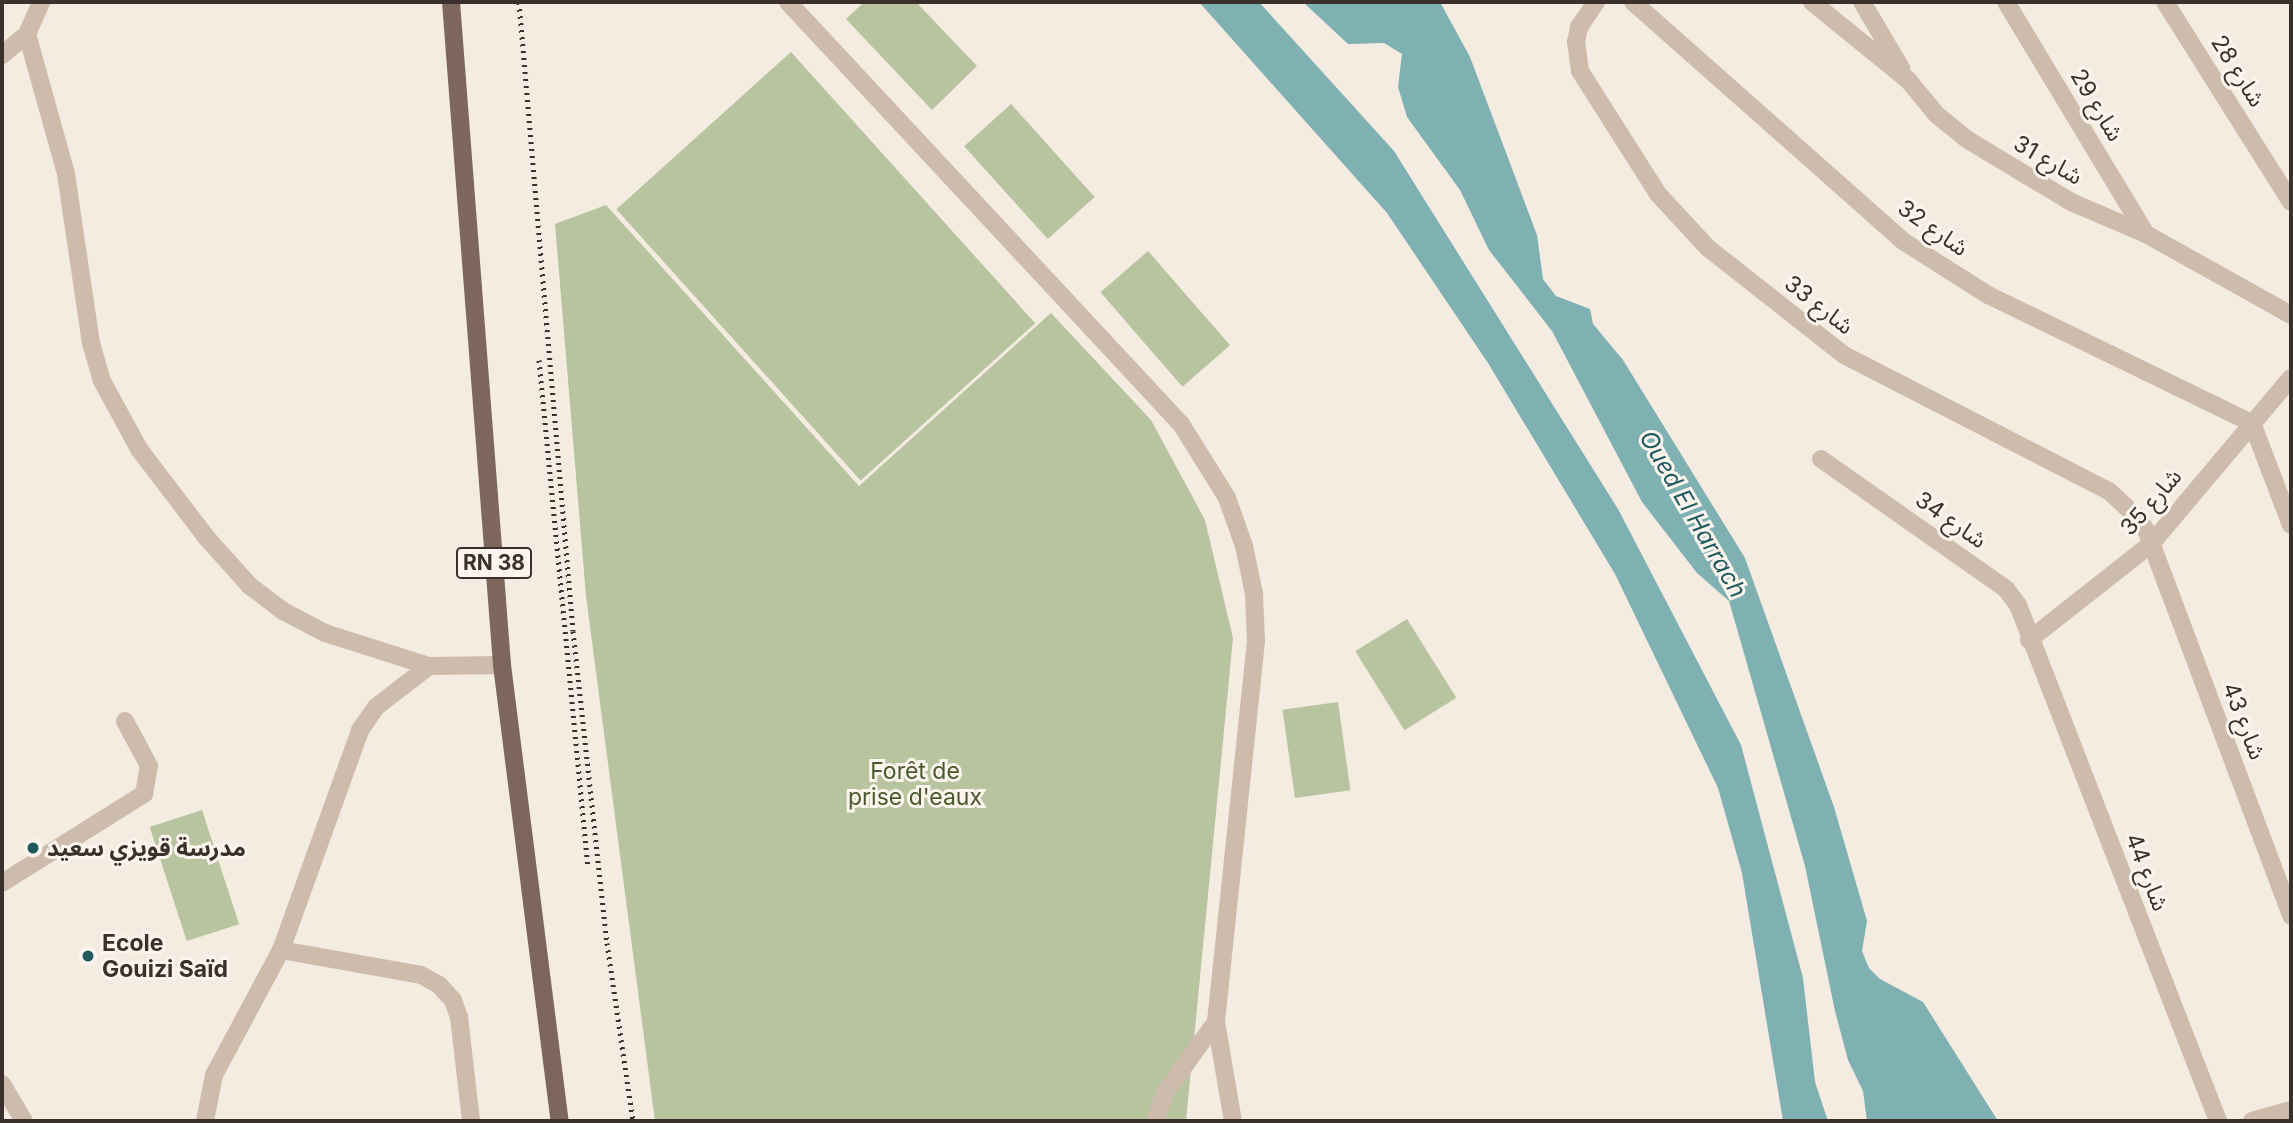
<!DOCTYPE html>
<html>
<head>
<meta charset="utf-8">
<style>
  body { margin:0 }
  #map { position:relative; width:2293px; height:1123px; overflow:hidden; background:#f4ebe1; font-family:Inter,"Noto Sans Arabic",sans-serif }
  div>[style] { position:absolute }
  [style*='--x'] { left:calc(var(--x)*1px); top:calc(var(--y)*1px); width:calc(var(--w)*1px); rotate:calc(var(--a)*1deg) }
  .green>* { inset:0; background:#b8c4a0; transform-origin:0 0 }
  .water>* { inset:0; background:#7fb0b2 }
  .minor>* { height:18px; margin:-9px; padding:0 9px; transform-origin:9px; border-radius:9px; background:#cdbbac }
  .major>* { height:18px; margin:-9px; padding:0 9px; transform-origin:9px; border-radius:9px; background:#7d675c }
  .rail>* { height:5px; margin-top:-2.5px; transform-origin:0; background:repeating-linear-gradient(90deg,#3b302b 0 2px,transparent 0 7px) }
  .dots>* { width:19px; height:19px; translate:-50% -50%; box-sizing:border-box; border:4px solid #fbf5ee; border-radius:50% }
  span { translate:-50% -50%; white-space:nowrap; text-align:center; line-height:1.15; -webkit-text-stroke:6px #fbf5ee; paint-order:stroke }
  .shield-label span { padding:2px 5px; background:#fbf5ee; border:2px solid; border-radius:5px; -webkit-text-stroke-width:0 }
  .shield-label { font-size:21px; color:#3b302b; font-weight:700 }
  .street-label { font-size:23px; color:#3b302b }
  .park-label { font-size:23px; color:#4a5a2e }
  .poi-label { font-size:23px; color:#3b302b; font-weight:700 }
  .left { translate:0 -50%; text-align:left }
  .water-label { font-size:24px; color:#1f5a5e; font-style:italic }
  .frame { position:absolute; inset:0; border:4px solid #3b302b; pointer-events:none }
</style>
</head>
<body>
<div id="map">
  <div class="green">
    <div style="clip-path:polygon(864px 2px,916px 2px,977px 66px,932px 110px,846px 19px)"></div>
    <div style="left:791px;top:52px;width:365px;height:235px;rotate:48deg"></div>
    <div style="left:1011px;top:104px;width:125px;height:63px;rotate:48deg"></div>
    <div style="clip-path:polygon(606px 205px,859px 486px,1051px 313px,1151px 420px,1205px 520px,1233px 638px,1186px 1121px,655px 1121px,586px 596px,555px 224px)"></div>
    <div style="left:1148px;top:251px;width:125px;height:63px;rotate:49deg"></div>
    <div style="left:1407px;top:619px;width:93px;height:61px;rotate:58deg"></div>
    <div style="left:1338px;top:702px;width:89px;height:56px;rotate:82deg"></div>
    <div style="left:202px;top:810px;width:120px;height:55px;rotate:72deg"></div>
  </div>
  <div class="water">
    <div style="clip-path:polygon(1199px 2px,1259px 2px,1394px 151px,1618px 509px,1741px 745px,1803px 978px,1815px 1082px,1828px 1121px,1783px 1121px,1742px 873px,1718px 788px,1615px 574px,1488px 363px,1387px 213px)"></div>
    <div style="clip-path:polygon(1303px 2px,1440px 2px,1470px 57px,1537px 235px,1543px 279px,1556px 296px,1590px 309px,1593px 324px,1623px 360px,1745px 558px,1834px 807px,1867px 921px,1862px 951px,1869px 968px,1880px 979px,1923px 1002px,1998px 1121px,1867px 1121px,1863px 1091px,1848px 1060px,1835px 1011px,1805px 866px,1729px 601px,1697px 573px,1642px 502px,1552px 331px,1489px 250px,1460px 190px,1407px 117px,1398px 87px,1402px 54px,1384px 43px,1348px 44px)"></div>
  </div>
  <div class="minor">
    <div style="--x:788;--y:2;--w:577;--a:47.04"></div>
    <div style="--x:1181;--y:424;--w:87;--a:58.1"></div>
    <div style="--x:1227;--y:498;--w:51;--a:70.5"></div>
    <div style="--x:1244;--y:546;--w:49;--a:78.2"></div>
    <div style="--x:1254;--y:594;--w:47;--a:87.6"></div>
    <div style="--x:1256;--y:641;--w:383;--a:96"></div>
    <div style="--x:1216;--y:1022;--w:100;--a:80.3"></div>
    <div style="--x:1596;--y:2;--w:30;--a:124"></div>
    <div style="--x:1579;--y:27;--w:15;--a:101"></div>
    <div style="--x:1576;--y:42;--w:29;--a:82"></div>
    <div style="--x:1580;--y:71;--w:146;--a:57.6"></div>
    <div style="--x:1658;--y:194;--w:74;--a:47.2"></div>
    <div style="--x:1708;--y:248;--w:173;--a:38.2"></div>
    <div style="--x:1844;--y:355;--w:298;--a:27.2"></div>
    <div style="--x:2109;--y:491;--w:38;--a:43"></div>
    <div style="--x:2137;--y:517;--w:18;--a:56"></div>
    <div style="--x:2147;--y:532;--w:410;--a:69.4"></div>
    <div style="--x:1633;--y:2;--w:361;--a:41.5"></div>
    <div style="--x:1903;--y:241;--w:101;--a:32.4"></div>
    <div style="--x:1988;--y:295;--w:293;--a:25.9"></div>
    <div style="--x:2252;--y:423;--w:109;--a:69.1"></div>
    <div style="--x:1812;--y:2;--w:124;--a:39.1"></div>
    <div style="--x:1908;--y:80;--w:45;--a:50.4"></div>
    <div style="--x:1937;--y:115;--w:40;--a:39"></div>
    <div style="--x:1968;--y:140;--w:120;--a:31"></div>
    <div style="--x:2071;--y:202;--w:82;--a:23.1"></div>
    <div style="--x:2146;--y:234;--w:166;--a:29.2"></div>
    <div style="--x:1862;--y:2;--w:77;--a:59.4"></div>
    <div style="--x:2006;--y:2;--w:271;--a:58.9"></div>
    <div style="--x:2165;--y:2;--w:236;--a:57.8"></div>
    <div style="--x:27;--y:34;--w:145;--a:74.4"></div>
    <div style="--x:66;--y:174;--w:171;--a:81.6"></div>
    <div style="--x:91;--y:343;--w:37;--a:74"></div>
    <div style="--x:101;--y:379;--w:80;--a:61.5"></div>
    <div style="--x:139;--y:449;--w:111;--a:52.7"></div>
    <div style="--x:206;--y:537;--w:66;--a:48.1"></div>
    <div style="--x:250;--y:586;--w:41;--a:37.1"></div>
    <div style="--x:283;--y:611;--w:47;--a:27.6"></div>
    <div style="--x:325;--y:633;--w:109;--a:17.6"></div>
    <div style="--x:429;--y:666;--w:73;--a:-0.8"></div>
    <div style="--x:2;--y:55;--w:33;--a:-40"></div>
    <div style="--x:27;--y:34;--w:35;--a:-66"></div>
    <div style="--x:1821;--y:459;--w:226;--a:35.1"></div>
    <div style="--x:2006;--y:589;--w:20;--a:53"></div>
    <div style="--x:2018;--y:605;--w:553;--a:68.81"></div>
    <div style="--x:2029;--y:640;--w:155;--a:-38.2"></div>
    <div style="--x:2151;--y:544;--w:217;--a:-49.9"></div>
    <div style="--x:2;--y:883;--w:168;--a:-32.1"></div>
    <div style="--x:144;--y:794;--w:28;--a:-80"></div>
    <div style="--x:149;--y:766;--w:51;--a:-118.1"></div>
    <div style="--x:281;--y:950;--w:234;--a:-70.2"></div>
    <div style="--x:360;--y:730;--w:28;--a:-55"></div>
    <div style="--x:376;--y:707;--w:67;--a:-37.7"></div>
    <div style="--x:2;--y:1084;--w:43;--a:59.3"></div>
    <div style="--x:205;--y:1121;--w:47;--a:-78.9"></div>
    <div style="--x:214;--y:1075;--w:142;--a:-61.8"></div>
    <div style="--x:281;--y:950;--w:142;--a:10.1"></div>
    <div style="--x:421;--y:975;--w:21;--a:29"></div>
    <div style="--x:439;--y:985;--w:21;--a:47"></div>
    <div style="--x:453;--y:1000;--w:18;--a:71"></div>
    <div style="--x:459;--y:1017;--w:105;--a:83.4"></div>
    <div style="--x:1155;--y:1121;--w:32;--a:-70"></div>
    <div style="--x:1166;--y:1091;--w:85;--a:-54.1"></div>
    <div style="--x:2252;--y:1121;--w:41;--a:-15.8"></div>
  </div>
  <div class="major">
    <div style="--x:451;--y:2;--w:665;--a:85.6"></div>
    <div style="--x:502;--y:665;--w:460;--a:82.8"></div>
  </div>
  <div class="rail">
    <div style="--x:519;--y:2;--w:631;--a:85.09"></div>
    <div style="--x:573;--y:631;--w:314;--a:83.8"></div>
    <div style="--x:607;--y:943;--w:180;--a:81.7"></div>
    <div style="--x:539;--y:360;--w:510;--a:84.49"></div>
  </div>
  <div class="dots">
    <div style="left:33px;top:848px;background:#1f5a5e"></div>
    <div style="left:88px;top:956px;background:#1f5a5e"></div>
  </div>
  <div class="shield-label">
    <span style="left:494px;top:563px">RN 38</span>
  </div>
  <div class="street-label">
    <span style="left:2238px;top:71px;rotate:58deg">شارع 28</span>
    <span style="left:2097px;top:105px;rotate:59deg">شارع 29</span>
    <span style="left:2048px;top:160px;rotate:30deg">شارع 31</span>
    <span style="left:1933px;top:228px;rotate:35deg">شارع 32</span>
    <span style="left:1819px;top:305px;rotate:38deg">شارع 33</span>
    <span style="left:2151px;top:502px;rotate:-49deg">شارع 35</span>
    <span style="left:1951px;top:520px;rotate:35deg">شارع 34</span>
    <span style="left:2244px;top:721px;rotate:69deg">شارع 43</span>
    <span style="left:2147px;top:872px;rotate:69deg">شارع 44</span>
  </div>
  <div class="park-label">
    <span style="left:915px;top:784px">Forêt de<br>prise d'eaux</span>
  </div>
  <div class="poi-label">
    <span class="left" style="left:47px;top:848px">مدرسة قويزي سعيد</span>
    <span class="left" style="left:102px;top:956px">Ecole<br>Gouizi Saïd</span>
  </div>
  <div class="water-label">
    <span style="left:1693px;top:514px;rotate:60deg">Oued El Harrach</span>
  </div>
  <div class="frame"></div>
</div>
</body>
</html>
